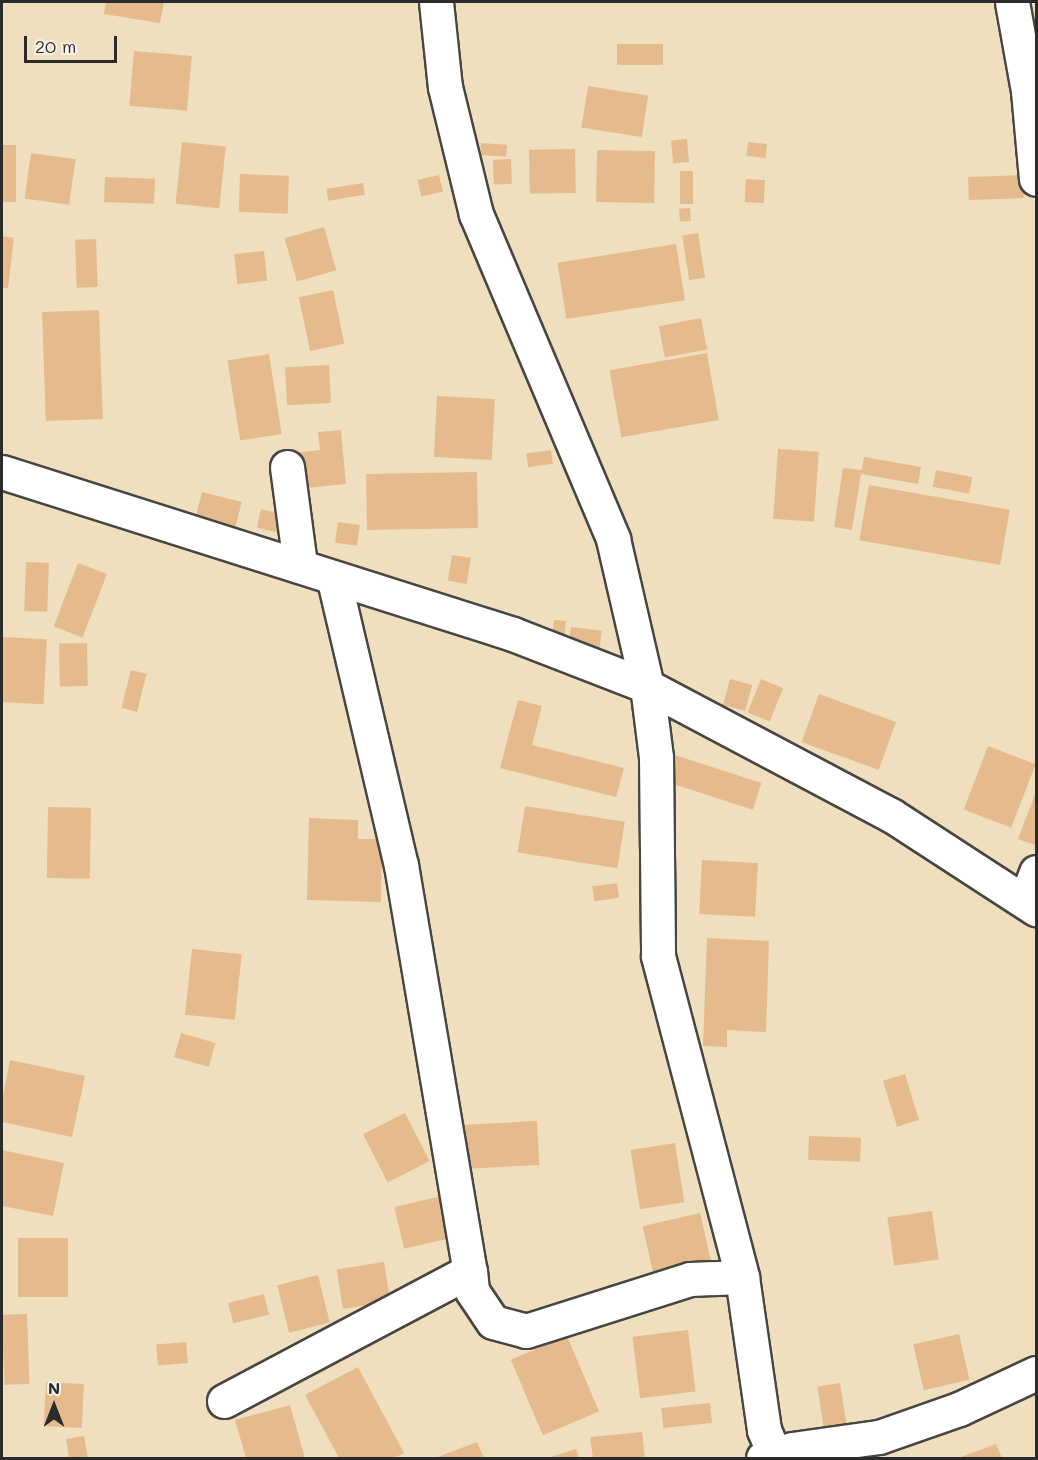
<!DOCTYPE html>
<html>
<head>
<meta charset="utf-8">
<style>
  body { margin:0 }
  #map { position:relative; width:1038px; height:1460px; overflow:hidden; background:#efdfbe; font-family:Mali,sans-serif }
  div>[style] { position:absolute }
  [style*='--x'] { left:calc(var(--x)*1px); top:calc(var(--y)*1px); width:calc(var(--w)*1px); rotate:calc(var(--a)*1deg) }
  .building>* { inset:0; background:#e5bb8d; transform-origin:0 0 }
  .roads { filter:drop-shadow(2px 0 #484641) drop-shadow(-2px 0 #484641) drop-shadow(0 2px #484641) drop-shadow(0 -2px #484641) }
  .street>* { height:33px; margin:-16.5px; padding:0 16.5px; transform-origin:16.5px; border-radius:16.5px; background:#fff }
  span { translate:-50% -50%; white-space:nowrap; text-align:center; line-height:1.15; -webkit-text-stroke:4.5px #f7f3e8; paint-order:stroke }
  .frame { position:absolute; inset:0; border:3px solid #2b2b2b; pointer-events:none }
  .north { position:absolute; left:24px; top:1376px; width:60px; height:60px; -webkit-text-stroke:4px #f7f3e8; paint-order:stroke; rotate:0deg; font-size:16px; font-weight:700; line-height:24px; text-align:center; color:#2b2b2b }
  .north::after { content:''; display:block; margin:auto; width:21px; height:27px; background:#2b2b2b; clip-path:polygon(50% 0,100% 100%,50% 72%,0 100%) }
  .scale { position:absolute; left:24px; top:36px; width:93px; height:27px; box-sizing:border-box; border:3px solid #2b2b2b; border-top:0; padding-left:8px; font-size:18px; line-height:21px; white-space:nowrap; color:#2b2b2b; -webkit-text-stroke:4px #f7f3e8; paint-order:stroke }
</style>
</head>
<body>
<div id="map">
  <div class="building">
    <div style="clip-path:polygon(106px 2px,164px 2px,160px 23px,104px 14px)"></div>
    <div style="left:617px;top:44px;width:46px;height:21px"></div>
    <div style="left:134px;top:51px;width:58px;height:55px;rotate:5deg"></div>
    <div style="left:588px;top:86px;width:61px;height:42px;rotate:9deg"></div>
    <div style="left:687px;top:139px;width:23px;height:16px;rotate:85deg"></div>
    <div style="left:182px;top:142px;width:44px;height:62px;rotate:6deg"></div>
    <div style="left:748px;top:142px;width:19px;height:14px;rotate:6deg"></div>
    <div style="left:481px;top:143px;width:26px;height:12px;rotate:4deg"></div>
    <div style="left:2px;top:145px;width:14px;height:57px"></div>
    <div style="left:575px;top:149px;width:44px;height:46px;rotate:89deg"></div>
    <div style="left:597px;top:150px;width:58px;height:52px;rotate:1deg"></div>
    <div style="left:31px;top:153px;width:45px;height:46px;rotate:8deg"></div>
    <div style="left:511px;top:159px;width:25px;height:18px;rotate:88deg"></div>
    <div style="left:680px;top:171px;width:13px;height:33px"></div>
    <div style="left:240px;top:174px;width:49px;height:38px;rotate:2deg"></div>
    <div style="left:439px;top:175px;width:17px;height:22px;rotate:77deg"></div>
    <div style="left:1023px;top:175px;width:23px;height:55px;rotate:88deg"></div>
    <div style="left:105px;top:177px;width:50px;height:25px;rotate:2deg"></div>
    <div style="left:746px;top:179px;width:19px;height:23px;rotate:3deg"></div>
    <div style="left:363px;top:183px;width:12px;height:37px;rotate:81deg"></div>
    <div style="left:690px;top:208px;width:13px;height:11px;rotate:86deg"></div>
    <div style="left:324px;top:227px;width:45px;height:41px;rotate:74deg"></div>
    <div style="left:698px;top:233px;width:45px;height:16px;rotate:81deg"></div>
    <div style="clip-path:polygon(2px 236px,14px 238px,8px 288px,2px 288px)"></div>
    <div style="left:96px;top:239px;width:48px;height:21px;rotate:88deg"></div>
    <div style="left:676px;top:244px;width:57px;height:120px;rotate:81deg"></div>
    <div style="left:264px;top:251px;width:30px;height:30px;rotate:84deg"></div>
    <div style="left:333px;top:290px;width:55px;height:35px;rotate:78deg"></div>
    <div style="left:99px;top:310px;width:109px;height:57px;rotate:88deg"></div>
    <div style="left:701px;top:318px;width:32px;height:43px;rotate:79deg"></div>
    <div style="left:707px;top:353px;width:68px;height:99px;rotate:80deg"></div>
    <div style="left:269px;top:354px;width:81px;height:42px;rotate:81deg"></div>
    <div style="left:329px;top:365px;width:38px;height:44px;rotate:87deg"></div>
    <div style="left:437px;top:396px;width:58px;height:61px;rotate:3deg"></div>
    <div style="clip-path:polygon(341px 430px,346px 484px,296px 489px,292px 453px,320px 450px,318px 432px)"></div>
    <div style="left:778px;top:449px;width:41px;height:70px;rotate:4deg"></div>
    <div style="left:551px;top:450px;width:14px;height:25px;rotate:82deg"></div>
    <div style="clip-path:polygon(864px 457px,921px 467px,918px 484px,861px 474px,852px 530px,834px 527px,843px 468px,862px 470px)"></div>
    <div style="left:936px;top:470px;width:37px;height:17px;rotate:11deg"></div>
    <div style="left:477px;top:472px;width:56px;height:111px;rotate:89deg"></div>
    <div style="left:869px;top:485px;width:143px;height:56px;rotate:10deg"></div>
    <div style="left:202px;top:492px;width:41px;height:25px;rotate:14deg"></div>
    <div style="left:261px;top:509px;width:23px;height:19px;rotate:13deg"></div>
    <div style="left:338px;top:522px;width:22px;height:21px;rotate:8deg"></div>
    <div style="left:452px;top:555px;width:19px;height:26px;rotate:9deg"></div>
    <div style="left:26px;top:562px;width:23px;height:49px;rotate:2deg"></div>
    <div style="left:78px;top:563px;width:31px;height:68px;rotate:21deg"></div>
    <div style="left:554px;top:620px;width:12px;height:17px;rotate:5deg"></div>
    <div style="left:571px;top:627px;width:31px;height:29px;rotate:7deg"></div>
    <div style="left:2px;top:637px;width:45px;height:65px;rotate:3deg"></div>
    <div style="left:87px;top:643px;width:43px;height:28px;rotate:89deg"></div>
    <div style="left:131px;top:670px;width:16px;height:39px;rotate:14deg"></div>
    <div style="left:730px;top:679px;width:23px;height:27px;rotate:15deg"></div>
    <div style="left:761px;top:679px;width:24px;height:36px;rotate:22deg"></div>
    <div style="left:819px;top:694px;width:82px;height:51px;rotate:20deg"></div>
    <div style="clip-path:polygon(518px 700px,542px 706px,532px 745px,624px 768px,616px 797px,500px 768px)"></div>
    <div style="left:988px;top:746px;width:51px;height:68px;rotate:21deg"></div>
    <div style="left:672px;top:754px;width:94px;height:28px;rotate:18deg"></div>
    <div style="clip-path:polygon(1036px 792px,1036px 840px,1035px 845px,1018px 839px)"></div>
    <div style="left:525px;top:806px;width:101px;height:47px;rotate:9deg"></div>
    <div style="left:48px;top:807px;width:43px;height:71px;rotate:1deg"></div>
    <div style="clip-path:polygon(309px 818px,358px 820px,358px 839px,382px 839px,381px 902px,307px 900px)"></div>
    <div style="left:702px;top:860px;width:56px;height:54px;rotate:3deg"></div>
    <div style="left:617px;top:883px;width:15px;height:25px;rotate:82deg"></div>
    <div style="clip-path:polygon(707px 938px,769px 941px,766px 1032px,727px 1030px,727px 1047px,703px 1046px)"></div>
    <div style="left:192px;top:949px;width:50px;height:66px;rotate:6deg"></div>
    <div style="left:181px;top:1033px;width:36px;height:25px;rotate:16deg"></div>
    <div style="clip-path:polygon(10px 1060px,85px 1076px,72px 1137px,2px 1122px,2px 1101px)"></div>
    <div style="left:905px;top:1074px;width:48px;height:23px;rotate:73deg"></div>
    <div style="left:405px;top:1113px;width:54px;height:47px;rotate:63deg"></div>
    <div style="left:537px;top:1121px;width:44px;height:72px;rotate:87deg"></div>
    <div style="left:809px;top:1136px;width:52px;height:24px;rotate:2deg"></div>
    <div style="left:675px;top:1143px;width:60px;height:45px;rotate:81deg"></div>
    <div style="clip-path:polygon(2px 1150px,64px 1163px,53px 1216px,2px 1206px)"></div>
    <div style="left:446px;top:1195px;width:43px;height:53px;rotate:77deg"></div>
    <div style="left:932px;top:1211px;width:49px;height:45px;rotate:82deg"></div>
    <div style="left:700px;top:1213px;width:50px;height:59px;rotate:77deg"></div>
    <div style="left:18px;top:1238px;width:50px;height:59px"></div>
    <div style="left:384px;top:1262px;width:40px;height:48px;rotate:81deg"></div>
    <div style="left:318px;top:1275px;width:49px;height:42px;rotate:76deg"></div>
    <div style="left:264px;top:1294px;width:21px;height:37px;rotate:76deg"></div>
    <div style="left:27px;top:1314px;width:70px;height:25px;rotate:88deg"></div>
    <div style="left:688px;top:1330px;width:62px;height:56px;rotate:83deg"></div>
    <div style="left:959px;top:1334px;width:47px;height:47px;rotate:77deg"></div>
    <div style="left:567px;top:1336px;width:82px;height:61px;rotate:67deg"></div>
    <div style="left:186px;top:1342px;width:21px;height:30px;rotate:85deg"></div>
    <div style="clip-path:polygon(358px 1367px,404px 1453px,394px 1458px,339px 1458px,305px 1395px)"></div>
    <div style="left:46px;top:1382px;width:38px;height:44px;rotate:3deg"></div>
    <div style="left:840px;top:1383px;width:46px;height:23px;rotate:81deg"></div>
    <div style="left:710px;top:1403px;width:20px;height:49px;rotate:84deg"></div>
    <div style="clip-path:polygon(290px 1405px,305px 1458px,246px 1458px,235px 1420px)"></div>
    <div style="clip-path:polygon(642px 1432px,645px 1458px,593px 1458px,590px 1437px)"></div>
    <div style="clip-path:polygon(84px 1436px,88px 1458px,69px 1458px,66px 1439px)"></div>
    <div style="clip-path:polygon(477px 1442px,484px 1458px,435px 1458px)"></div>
    <div style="clip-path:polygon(996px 1444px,1002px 1458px,958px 1458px)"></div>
    <div style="clip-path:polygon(576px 1449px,579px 1458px,547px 1458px)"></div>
  </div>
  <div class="roads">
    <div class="street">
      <div style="--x:436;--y:2;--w:85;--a:84"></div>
      <div style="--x:445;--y:87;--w:131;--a:76.3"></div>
      <div style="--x:476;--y:214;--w:353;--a:67.1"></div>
      <div style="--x:613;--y:539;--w:151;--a:77"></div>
      <div style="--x:647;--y:686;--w:72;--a:82.8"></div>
      <div style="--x:656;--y:757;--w:199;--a:89.4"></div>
      <div style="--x:658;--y:956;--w:332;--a:75.3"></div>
      <div style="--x:742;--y:1277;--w:155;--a:81.8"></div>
      <div style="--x:764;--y:1430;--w:28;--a:67"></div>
      <div style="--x:1012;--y:2;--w:90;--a:79.8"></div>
      <div style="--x:1028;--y:91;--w:88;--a:84.8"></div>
      <div style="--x:287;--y:467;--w:98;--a:82.4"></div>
      <div style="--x:2;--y:472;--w:536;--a:17.59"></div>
      <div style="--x:513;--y:634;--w:144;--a:21.2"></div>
      <div style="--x:647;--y:686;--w:276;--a:27.9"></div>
      <div style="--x:891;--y:815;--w:173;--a:33"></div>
      <div style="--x:334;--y:580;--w:293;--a:76.8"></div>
      <div style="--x:401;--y:865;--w:412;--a:80.4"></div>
      <div style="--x:1025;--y:901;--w:31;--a:-69"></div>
      <div style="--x:224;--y:1401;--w:278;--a:-27.9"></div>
      <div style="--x:470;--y:1271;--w:20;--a:84"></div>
      <div style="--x:472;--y:1291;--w:37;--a:56"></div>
      <div style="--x:493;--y:1322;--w:34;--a:15"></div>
      <div style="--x:526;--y:1331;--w:172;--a:-17.6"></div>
      <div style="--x:690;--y:1279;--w:52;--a:-2.2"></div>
      <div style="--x:763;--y:1458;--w:30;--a:-17"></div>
      <div style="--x:792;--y:1449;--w:88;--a:-7.9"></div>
      <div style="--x:879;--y:1437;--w:85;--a:-19.3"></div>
      <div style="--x:959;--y:1409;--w:85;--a:-25.1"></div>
    </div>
  </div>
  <div class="frame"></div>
  <div class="north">N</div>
  <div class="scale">20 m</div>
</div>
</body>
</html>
